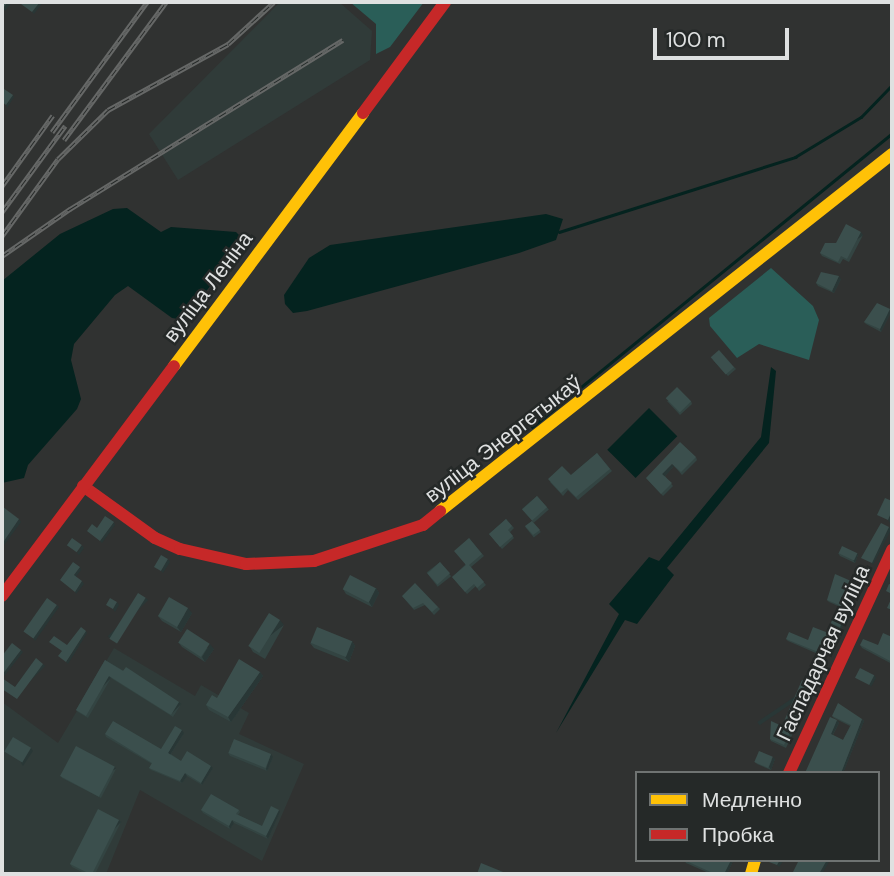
<!DOCTYPE html>
<html>
<head>
<meta charset="utf-8">
<style>
  body { margin:0 }
  #map { position:relative; width:894px; height:876px; overflow:hidden; background:#303231; font-family:"DM Sans",sans-serif }
  div>[style] { position:absolute }
  [style*='--x'] { left:calc(var(--x)*1px); top:calc(var(--y)*1px); width:calc(var(--w)*1px); rotate:calc(var(--a)*1deg) }
  .built>* { inset:0; background:#303b39 }
  .forest>* { inset:0; background:#2a5e58 }
  .water>* { inset:0; background:#04231f; transform-origin:0 0 }
  .stream>* { height:2.5px; margin:-1.25px; padding:0 1.25px; transform-origin:1.25px; border-radius:1.25px; background:#04231f }
  .slow>* { height:12px; margin:-6px; padding:0 6px; transform-origin:6px; border-radius:6px; background:#ffc107 }
  .jam>* { height:12px; margin:-6px; padding:0 6px; transform-origin:6px; border-radius:6px; background:#c62828 }
  .rail>* { height:5px; margin-top:-2.5px; transform-origin:0; background:repeating-linear-gradient(90deg,#252928 0 8px,#666867 0 16px); box-sizing:border-box; border-block:2px solid #666867 }
  .wall>* { inset:0; background:#334442; transform-origin:0 0 }
  .shaded-wall>* { inset:0; background:#293736; transform-origin:0 0 }
  .building>* { inset:0; background:#3b4f4d; transform-origin:0 0 }
  span { translate:-50% -50%; white-space:nowrap; text-align:center; line-height:1.15; -webkit-text-stroke:5px #252928; paint-order:stroke }
  .street-label { font-size:21px; color:#dfe1e1 }
  .frame { position:absolute; inset:0; border:4px solid #dfe1e1; pointer-events:none }
  .legend { position:absolute; left:635px; top:771px; width:245px; height:91px; box-sizing:border-box; background:#252928; border:2px solid #6f7372; margin:0; padding:9px 12px; list-style:none; font-size:21px; color:#dfe1e1 }
  .legend li { display:flex; align-items:center; gap:14px; height:35px }
  .legend b { width:35px; border:2px solid #6f7372 }
  .scale { position:absolute; left:653px; top:28px; width:136px; height:32px; box-sizing:border-box; border:4px solid #dfe1e1; border-top:0; padding-left:9px; font-size:21px; line-height:24px; white-space:nowrap; color:#dfe1e1; -webkit-text-stroke:5px #252928; paint-order:stroke }
</style>
</head>
<body>
<div id="map">
  <div class="built">
    <div style="clip-path:polygon(280px 2px,339px 2px,372px 31px,370px 60px,178px 180px,149px 134px)"></div>
    <div style="clip-path:polygon(114px 648px,195px 696px,201px 685px,249px 713px,239px 734px,304px 764px,262px 861px,140px 790px,106px 874px,2px 874px,2px 702px,58px 743px)"></div>
  </div>
  <div class="forest">
    <div style="clip-path:polygon(350px 2px,424px 2px,390px 47px,376px 54px,376px 24px)"></div>
    <div style="clip-path:polygon(771px 268px,813px 306px,819px 320px,809px 360px,759px 344px,737px 358px,710px 326px,709px 318px)"></div>
  </div>
  <div class="water">
    <div style="clip-path:polygon(127px 208px,161px 232px,171px 227px,236px 232px,245px 241px,184px 320px,172px 318px,128px 286px,115px 295px,74px 344px,71px 360px,81px 399px,77px 409px,28px 465px,24px 478px,2px 483px,2px 281px,60px 234px,113px 209px)"></div>
    <div style="clip-path:polygon(546px 214px,563px 219px,556px 240px,519px 253px,307px 311px,293px 313px,285px 304px,284px 295px,309px 258px,330px 245px)"></div>
    <div style="clip-path:polygon(771px 367px,776px 371px,769px 443px,667px 568px,674px 575px,637px 624px,625px 620px,556px 733px,619px 614px,609px 604px,649px 557px,659px 561px,761px 437px)"></div>
    <div style="left:649px;top:408px;width:40px;height:59px;rotate:45deg"></div>
  </div>
  <div class="stream">
    <div style="--x:559;--y:232;--w:248;--a:-17.6"></div>
    <div style="--x:795;--y:157;--w:77;--a:-31.2"></div>
    <div style="--x:861;--y:117;--w:45;--a:-45.9"></div>
    <div style="--x:532;--y:427;--w:465;--a:-39.2"></div>
  </div>
  <div class="slow">
    <div style="--x:174;--y:366;--w:316;--a:-53.2"></div>
    <div style="--x:440;--y:511;--w:576;--a:-38.3"></div>
    <div style="--x:751;--y:874;--w:15;--a:-74"></div>
  </div>
  <div class="jam">
    <div style="--x:363;--y:113;--w:138;--a:-53.5"></div>
    <div style="--x:83;--y:486;--w:89;--a:35.8"></div>
    <div style="--x:155;--y:538;--w:27;--a:24"></div>
    <div style="--x:180;--y:549;--w:68;--a:12.8"></div>
    <div style="--x:246;--y:564;--w:68;--a:-2.5"></div>
    <div style="--x:314;--y:561;--w:115;--a:-18.3"></div>
    <div style="--x:423;--y:525;--w:22;--a:-39"></div>
    <div style="--x:2;--y:596;--w:287;--a:-53.2"></div>
    <div style="--x:789;--y:773;--w:246;--a:-65.2"></div>
  </div>
  <div class="rail">
    <div style="--x:52;--y:132;--w:161;--a:-53.8"></div>
    <div style="--x:64;--y:140;--w:172;--a:-53.5"></div>
    <div style="--x:2;--y:186;--w:87;--a:-54.3"></div>
    <div style="--x:2;--y:212;--w:107;--a:-53.8"></div>
    <div style="--x:2;--y:236;--w:95;--a:-54"></div>
    <div style="--x:58;--y:159;--w:70;--a:-44.4"></div>
    <div style="--x:108;--y:110;--w:137;--a:-28.8"></div>
    <div style="--x:228;--y:44;--w:62;--a:-42.4"></div>
    <div style="--x:2;--y:256;--w:83;--a:-34.7"></div>
    <div style="--x:70;--y:209;--w:321;--a:-31.8"></div>
  </div>
  <div class="wall">
    <div style="clip-path:polygon(863px 235px,849px 262px,843px 259px,840px 264px,822px 256px,820px 253px,836px 243px)"></div>
    <div style="clip-path:polygon(841px 279px,834px 293px,818px 286px,816px 283px)"></div>
    <div style="clip-path:polygon(891px 312px,881px 332px,866px 324px,864px 322px)"></div>
    <div style="clip-path:polygon(713px 360px,734px 367px,736px 369px,728px 376px)"></div>
    <div style="clip-path:polygon(667px 401px,691px 401px,692px 404px,680px 415px)"></div>
    <div style="clip-path:polygon(597px 453px,612px 471px,578px 500px,568px 490px,563px 496px,550px 482px,571px 475px)"></div>
    <div style="clip-path:polygon(696px 457px,697px 460px,682px 475px,674px 466px,665px 476px,673px 486px,663px 496px,646px 478px)"></div>
    <div style="left:537px;top:496px;width:18px;height:20px;rotate:49deg"></div>
    <div style="clip-path:polygon(506px 519px,514px 528px,510px 532px,514px 538px,502px 549px,489px 534px)"></div>
    <div style="left:532px;top:521px;width:14px;height:9px;rotate:51deg"></div>
    <div style="clip-path:polygon(469px 538px,484px 556px,471px 567px,486px 585px,479px 591px,476px 586px,467px 594px,452px 577px,465px 565px)"></div>
    <div style="clip-path:polygon(838px 553px,858px 555px,855px 563px,840px 556px)"></div>
    <div style="left:440px;top:562px;width:18px;height:17px;rotate:52deg"></div>
    <div style="clip-path:polygon(851px 581px,853px 584px,846px 599px,853px 602px,855px 604px,841px 629px,833px 625px,831px 623px,838px 606px,829px 602px,827px 600px)"></div>
    <div style="clip-path:polygon(376px 588px,379px 593px,372px 607px,346px 594px,343px 589px)"></div>
    <div style="clip-path:polygon(402px 596px,438px 607px,440px 609px,434px 615px,425px 605px,414px 610px)"></div>
    <div style="clip-path:polygon(192px 613px,181px 632px,162px 621px,158px 616px)"></div>
    <div style="clip-path:polygon(284px 625px,265px 659px,253px 652px,250px 647px)"></div>
    <div style="clip-path:polygon(833px 636px,825px 657px,788px 641px,786px 639px,808px 640px)"></div>
    <div style="clip-path:polygon(892px 637px,892px 664px,862px 648px,860px 645px,878px 645px)"></div>
    <div style="clip-path:polygon(352px 641px,355px 646px,349px 662px,314px 648px,310px 643px)"></div>
    <div style="clip-path:polygon(178px 642px,214px 649px,205px 662px,182px 647px)"></div>
    <div style="clip-path:polygon(105px 660px,181px 704px,173px 717px,111px 678px,88px 718px,78px 712px,76px 710px)"></div>
    <div style="clip-path:polygon(260px 672px,263px 676px,231px 722px,209px 710px,206px 705px)"></div>
    <div style="clip-path:polygon(812px 685px,814px 688px,786px 748px,771px 741px,770px 739px,782px 726px)"></div>
    <div style="clip-path:polygon(832px 716px,862px 719px,864px 721px,843px 773px,805px 773px,837px 720px,839px 723px,833px 735px,843px 740px,850px 726px,834px 718px)"></div>
    <div style="clip-path:polygon(184px 733px,171px 754px,181px 761px,213px 768px,202px 785px,187px 776px,182px 783px,151px 770px,149px 768px,152px 764px,106px 737px,105px 734px,161px 749px)"></div>
    <div style="clip-path:polygon(228px 753px,273px 757px,267px 771px,230px 756px)"></div>
    <div style="clip-path:polygon(775px 759px,771px 770px,757px 764px,755px 762px)"></div>
    <div style="clip-path:polygon(116px 769px,101px 798px,62px 778px,61px 776px)"></div>
    <div style="clip-path:polygon(201px 810px,239px 810px,240px 812px,238px 815px,262px 826px,280px 812px,268px 839px,234px 823px,230px 829px,203px 813px)"></div>
    <div style="clip-path:polygon(119px 820px,121px 822px,95px 874px,86px 874px,72px 867px,70px 864px)"></div>
    <div style="clip-path:polygon(684px 860px,733px 861px,727px 874px,711px 874px,686px 863px)"></div>
  </div>
  <div class="shaded-wall">
    <div style="clip-path:polygon(8px 2px,12px 2px,5px 11px,3px 8px)"></div>
    <div style="clip-path:polygon(40px 2px,43px 2px,34px 14px,32px 12px)"></div>
    <div style="clip-path:polygon(13px 95px,14px 97px,7px 108px,6px 105px)"></div>
    <div style="left:861px;top:232px;width:4px;height:30px;rotate:56deg"></div>
    <div style="clip-path:polygon(839px 276px,841px 279px,834px 293px,832px 291px)"></div>
    <div style="clip-path:polygon(890px 309px,891px 312px,881px 332px,880px 329px)"></div>
    <div style="clip-path:polygon(672px 464px,674px 466px,664px 477px,662px 474px)"></div>
    <div style="clip-path:polygon(892px 511px,892px 517px,890px 523px,888px 520px)"></div>
    <div style="clip-path:polygon(19px 519px,21px 522px,2px 548px,2px 544px)"></div>
    <div style="clip-path:polygon(114px 522px,115px 525px,102px 543px,100px 541px)"></div>
    <div style="clip-path:polygon(889px 527px,891px 530px,873px 565px,872px 563px)"></div>
    <div style="clip-path:polygon(82px 545px,84px 548px,79px 555px,77px 553px)"></div>
    <div style="clip-path:polygon(857px 553px,858px 555px,855px 563px,853px 560px)"></div>
    <div style="clip-path:polygon(168px 559px,170px 562px,163px 573px,161px 571px)"></div>
    <div style="clip-path:polygon(80px 567px,81px 570px,75px 578px,74px 575px)"></div>
    <div style="clip-path:polygon(82px 581px,84px 584px,76px 594px,75px 592px)"></div>
    <div style="clip-path:polygon(851px 581px,853px 584px,846px 600px,844px 598px)"></div>
    <div style="clip-path:polygon(376px 588px,379px 593px,372px 607px,369px 602px)"></div>
    <div style="left:146px;top:598px;width:3px;height:54px;rotate:45deg"></div>
    <div style="clip-path:polygon(117px 602px,119px 605px,115px 612px,113px 609px)"></div>
    <div style="clip-path:polygon(853px 602px,855px 604px,841px 629px,840px 627px)"></div>
    <div style="clip-path:polygon(57px 605px,59px 607px,35px 641px,33px 638px)"></div>
    <div style="clip-path:polygon(188px 608px,192px 613px,181px 632px,177px 627px)"></div>
    <div style="left:280px;top:620px;width:6px;height:39px;rotate:51deg"></div>
    <div style="clip-path:polygon(86px 631px,87px 633px,68px 664px,66px 662px)"></div>
    <div style="clip-path:polygon(831px 634px,833px 636px,825px 657px,823px 654px)"></div>
    <div style="clip-path:polygon(352px 641px,355px 646px,349px 662px,345px 657px)"></div>
    <div style="clip-path:polygon(210px 644px,214px 649px,205px 662px,202px 657px)"></div>
    <div style="clip-path:polygon(21px 650px,23px 652px,2px 679px,2px 675px)"></div>
    <div style="left:43px;top:664px;width:3px;height:44px;rotate:45deg"></div>
    <div style="clip-path:polygon(260px 672px,263px 676px,231px 722px,228px 717px)"></div>
    <div style="clip-path:polygon(874px 675px,876px 678px,871px 687px,869px 684px)"></div>
    <div style="left:109px;top:676px;width:3px;height:46px;rotate:45deg"></div>
    <div style="left:812px;top:685px;width:4px;height:66px;rotate:56deg"></div>
    <div style="left:179px;top:702px;width:3px;height:15px;rotate:45deg"></div>
    <div style="clip-path:polygon(862px 719px,864px 721px,843px 773px,841px 773px)"></div>
    <div style="clip-path:polygon(837px 720px,839px 723px,832px 736px,831px 734px)"></div>
    <div style="clip-path:polygon(182px 730px,184px 733px,170px 755px,168px 753px)"></div>
    <div style="clip-path:polygon(31px 748px,33px 751px,23px 766px,21px 763px)"></div>
    <div style="clip-path:polygon(271px 754px,273px 757px,267px 771px,266px 769px)"></div>
    <div style="clip-path:polygon(773px 757px,775px 759px,771px 770px,769px 767px)"></div>
    <div style="clip-path:polygon(211px 766px,213px 768px,202px 785px,201px 783px)"></div>
    <div style="left:115px;top:767px;width:2px;height:33px;rotate:63deg"></div>
    <div style="clip-path:polygon(185px 773px,187px 776px,182px 783px,180px 781px)"></div>
    <div style="clip-path:polygon(279px 810px,280px 812px,268px 839px,266px 836px)"></div>
    <div style="left:119px;top:820px;width:3px;height:60px;rotate:45deg"></div>
    <div style="clip-path:polygon(232px 820px,234px 823px,230px 829px,229px 826px)"></div>
    <div style="clip-path:polygon(731px 860px,733px 861px,727px 874px,724px 874px)"></div>
    <div style="clip-path:polygon(780px 860px,784px 860px,779px 867px,777px 865px)"></div>
    <div style="clip-path:polygon(827px 860px,830px 860px,822px 874px,819px 874px)"></div>
  </div>
  <div class="building">
    <div style="clip-path:polygon(2px 2px,8px 2px,3px 8px,2px 7px)"></div>
    <div style="clip-path:polygon(23px 2px,40px 2px,32px 12px,21px 4px)"></div>
    <div style="clip-path:polygon(4px 89px,13px 95px,6px 105px,2px 102px,2px 93px)"></div>
    <div style="clip-path:polygon(846px 224px,861px 232px,847px 259px,841px 256px,838px 262px,820px 253px,825px 243px,836px 243px)"></div>
    <div style="clip-path:polygon(821px 272px,839px 276px,832px 291px,816px 283px)"></div>
    <div style="clip-path:polygon(877px 303px,890px 309px,880px 329px,864px 322px)"></div>
    <div style="left:719px;top:350px;width:23px;height:11px;rotate:49deg"></div>
    <div style="left:677px;top:387px;width:20px;height:16px;rotate:45deg"></div>
    <div style="clip-path:polygon(680px 442px,696px 457px,681px 472px,672px 464px,662px 474px,672px 483px,661px 494px,646px 478px)"></div>
    <div style="clip-path:polygon(597px 453px,610px 469px,576px 497px,567px 488px,561px 493px,548px 479px,562px 466px,571px 475px)"></div>
    <div style="left:537px;top:496px;width:15px;height:20px;rotate:48deg"></div>
    <div style="clip-path:polygon(885px 498px,892px 501px,892px 511px,888px 520px,877px 515px)"></div>
    <div style="clip-path:polygon(3px 507px,19px 519px,2px 544px,2px 508px)"></div>
    <div style="clip-path:polygon(105px 516px,114px 522px,100px 541px,87px 531px,92px 524px,97px 528px)"></div>
    <div style="clip-path:polygon(506px 519px,512px 526px,508px 530px,513px 536px,500px 547px,489px 534px)"></div>
    <div style="clip-path:polygon(532px 521px,540px 530px,533px 535px,525px 526px)"></div>
    <div style="clip-path:polygon(881px 523px,889px 527px,872px 563px,861px 558px)"></div>
    <div style="left:72px;top:538px;width:12px;height:9px;rotate:35deg"></div>
    <div style="clip-path:polygon(469px 538px,482px 554px,469px 565px,484px 582px,477px 588px,474px 584px,465px 592px,452px 577px,466px 565px,454px 551px)"></div>
    <div style="left:842px;top:546px;width:17px;height:8px;rotate:25deg"></div>
    <div style="left:161px;top:555px;width:8px;height:14px;rotate:30deg"></div>
    <div style="clip-path:polygon(73px 562px,80px 567px,74px 575px,82px 581px,75px 592px,60px 580px)"></div>
    <div style="left:440px;top:562px;width:15px;height:17px;rotate:48deg"></div>
    <div style="clip-path:polygon(835px 574px,851px 581px,844px 598px,853px 602px,840px 627px,831px 623px,839px 605px,827px 600px)"></div>
    <div style="left:350px;top:575px;width:29px;height:16px;rotate:27deg"></div>
    <div style="clip-path:polygon(415px 583px,438px 607px,432px 612px,423px 603px,413px 608px,402px 596px)"></div>
    <div style="clip-path:polygon(889px 584px,892px 585px,892px 594px,886px 591px)"></div>
    <div style="left:138px;top:593px;width:9px;height:54px;rotate:32deg"></div>
    <div style="left:169px;top:597px;width:22px;height:22px;rotate:30deg"></div>
    <div style="clip-path:polygon(892px 597px,892px 610px,887px 608px)"></div>
    <div style="left:47px;top:598px;width:12px;height:41px;rotate:35deg"></div>
    <div style="left:110px;top:598px;width:8px;height:8px;rotate:30deg"></div>
    <div style="left:269px;top:613px;width:13px;height:39px;rotate:32deg"></div>
    <div style="clip-path:polygon(81px 627px,86px 631px,66px 662px,58px 656px,62px 651px,49px 642px,54px 636px,67px 645px)"></div>
    <div style="left:317px;top:627px;width:38px;height:17px;rotate:22deg"></div>
    <div style="clip-path:polygon(813px 627px,831px 634px,823px 654px,786px 639px,789px 632px,808px 640px)"></div>
    <div style="left:187px;top:629px;width:27px;height:16px;rotate:33deg"></div>
    <div style="clip-path:polygon(883px 633px,892px 637px,892px 662px,860px 645px,863px 639px,878px 645px)"></div>
    <div style="clip-path:polygon(12px 643px,21px 650px,2px 675px,2px 656px)"></div>
    <div style="clip-path:polygon(36px 658px,43px 664px,17px 699px,2px 689px,2px 678px,15px 687px)"></div>
    <div style="clip-path:polygon(239px 659px,260px 672px,228px 717px,206px 705px,212px 695px,217px 698px)"></div>
    <div style="clip-path:polygon(105px 660px,123px 671px,126px 667px,179px 702px,171px 715px,109px 676px,86px 716px,76px 710px)"></div>
    <div style="left:860px;top:668px;width:16px;height:11px;rotate:27deg"></div>
    <div style="clip-path:polygon(802px 680px,812px 685px,784px 745px,770px 739px,771px 721px,782px 726px)"></div>
    <div style="clip-path:polygon(838px 703px,862px 719px,841px 773px,829px 772px,829px 773px,805px 773px,830px 717px,837px 720px,831px 734px,843px 740px,851px 725px,832px 716px)"></div>
    <div style="clip-path:polygon(113px 721px,161px 749px,175px 726px,182px 730px,168px 753px,181px 761px,187px 751px,211px 766px,201px 783px,185px 773px,180px 781px,149px 768px,152px 763px,105px 734px)"></div>
    <div style="left:13px;top:737px;width:21px;height:17px;rotate:31deg"></div>
    <div style="left:234px;top:739px;width:40px;height:15px;rotate:22deg"></div>
    <div style="left:76px;top:746px;width:44px;height:34px;rotate:28deg"></div>
    <div style="left:759px;top:751px;width:15px;height:12px;rotate:23deg"></div>
    <div style="clip-path:polygon(211px 794px,239px 810px,236px 814px,262px 826px,271px 806px,279px 810px,266px 836px,232px 820px,229px 826px,201px 810px)"></div>
    <div style="clip-path:polygon(98px 809px,119px 820px,92px 874px,90px 874px,70px 864px)"></div>
    <div style="clip-path:polygon(684px 860px,731px 860px,724px 874px,715px 874px)"></div>
    <div style="clip-path:polygon(770px 860px,780px 860px,777px 865px,769px 862px)"></div>
    <div style="clip-path:polygon(799px 860px,827px 860px,819px 874px,792px 874px)"></div>
    <div style="clip-path:polygon(481px 863px,508px 874px,477px 874px)"></div>
  </div>
  <div class="street-label">
    <span style="left:208px;top:287px;rotate:-53deg">вуліца Леніна</span>
    <span style="left:503px;top:439px;rotate:-38deg">вуліца Энергетыкаў</span>
    <span style="left:823px;top:653px;rotate:-65deg">Гаспадарчая вуліца</span>
  </div>
  <div class="frame"></div>
  <ul class="legend">
  <li><b style="height:9px;background:#ffc107"></b>Медленно</li>
  <li><b style="height:9px;background:#c62828"></b>Пробка</li>
  </ul>
  <div class="scale">100 m</div>
</div>
</body>
</html>
